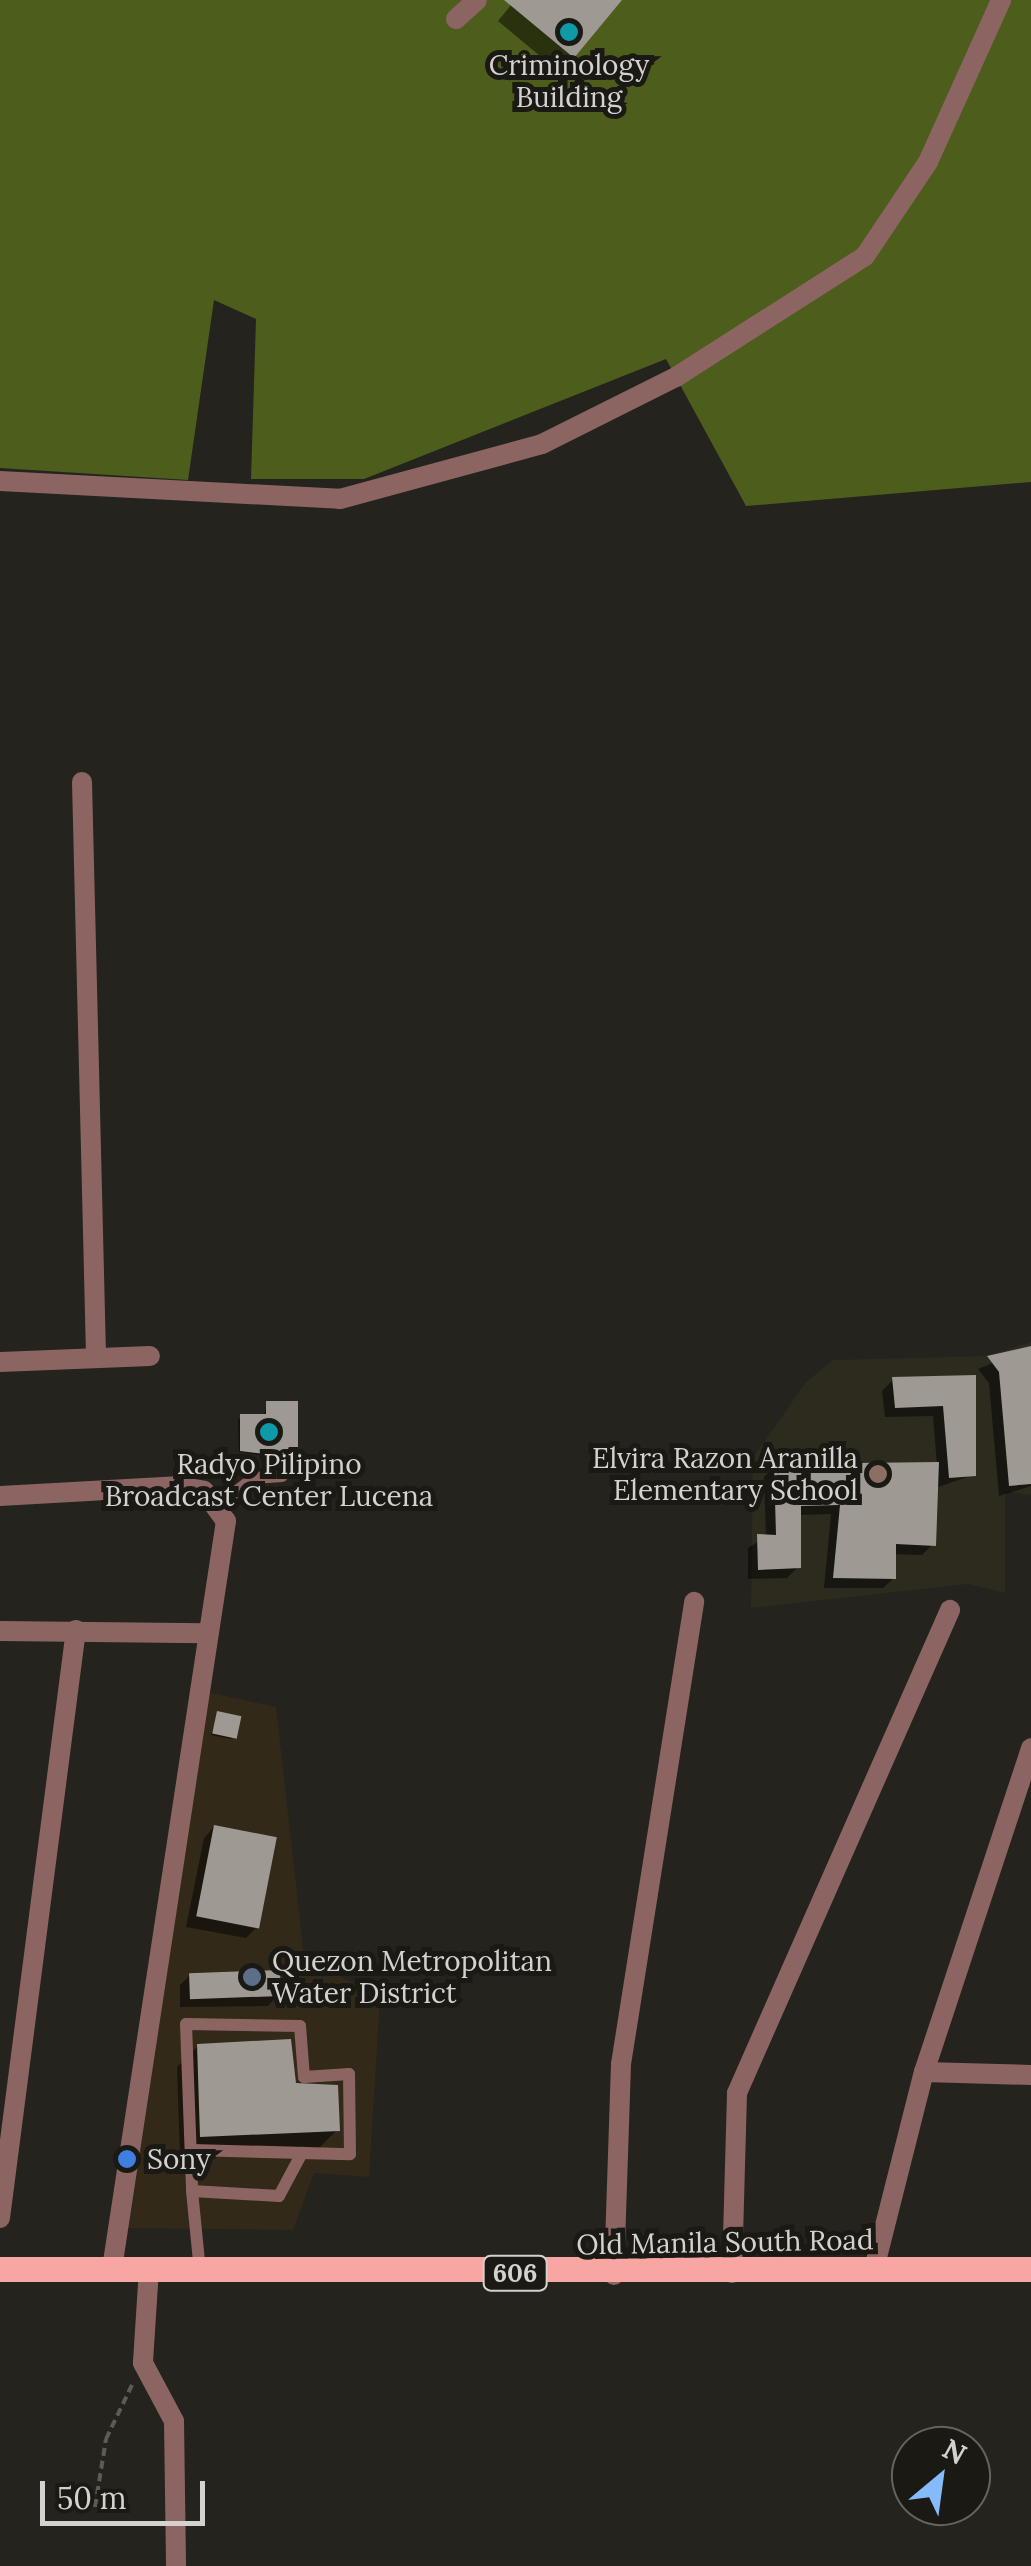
<!DOCTYPE html>
<html>
<head>
<meta charset="utf-8">
<style>
  body { margin:0 }
  #map { position:relative; width:1031px; height:2566px; overflow:hidden; background:#25231d; font-family:Lora,serif }
  div>[style] { position:absolute }
  [style*='--x'] { left:calc(var(--x)*1px); top:calc(var(--y)*1px); width:calc(var(--w)*1px); rotate:calc(var(--a)*1deg) }
  .commercial>* { inset:0; background:#322919 }
  .built>* { inset:0; background:#2d2a1e }
  .forest>* { inset:0; background:#4d5d1c }
  .shadow>* { inset:0; background:#0007 }
  .building>* { inset:0; background:#9f9993; transform-origin:0 0 }
  .path>* { height:4px; margin-top:-2px; transform-origin:0; background:repeating-linear-gradient(90deg,#5c5b55 0 8px,transparent 0 13px) }
  .service>* { height:12px; margin:-6px; padding:0 6px; transform-origin:6px; border-radius:6px; background:#8c6563 }
  .minor>* { height:20px; margin:-10px; padding:0 10px; transform-origin:10px; border-radius:10px; background:#8c6563 }
  .primary>* { height:25px; margin:-12.5px; padding:0 12.5px; transform-origin:12.5px; border-radius:12.5px; background:#f7a6a4 }
  .dots>* { width:28px; height:28px; translate:-50% -50%; box-sizing:border-box; border:5px solid #1b1914; border-radius:50% }
  span { translate:-50% -50%; white-space:nowrap; text-align:center; line-height:1.15; -webkit-text-stroke:10px #1b1914; paint-order:stroke }
  .shield-label span { padding:2px 8px; background:#1b1914; border:2px solid; border-radius:8px; -webkit-text-stroke-width:0 }
  .shield-label { font-size:25px; color:#d3d2ce; font-weight:700 }
  .poi-label { font-size:28px; color:#d3d2ce }
  .right { translate:-100% -50%; text-align:right }
  .left { translate:0 -50%; text-align:left }
  .street-label { font-size:28px; color:#d3d2ce }
  .north { position:absolute; left:891px; top:2426px; width:100px; height:100px; box-sizing:border-box; background:#1b1914; border:2px solid #65635e; border-radius:50%; rotate:29deg; font-size:28px; font-weight:700; line-height:40px; text-align:center; color:#d3d2ce }
  .north::after { content:''; display:block; margin:auto; width:35px; height:45px; background:#85bbfb; clip-path:polygon(50% 0,100% 100%,50% 72%,0 100%) }
  .scale { position:absolute; left:40px; top:2481px; width:165px; height:45px; box-sizing:border-box; border:5px solid #d3d2ce; border-top:0; padding-left:12px; font-size:30px; line-height:35px; white-space:nowrap; color:#d3d2ce; -webkit-text-stroke:8px #1b1914; paint-order:stroke }
</style>
</head>
<body>
<div id="map">
  <div class="commercial">
    <div style="clip-path:polygon(207px 1692px,276px 1707px,304px 1956px,380px 1999px,369px 2177px,314px 2173px,293px 2230px,123px 2228px)"></div>
  </div>
  <div class="built">
    <div style="clip-path:polygon(1031px 1342px,1031px 1495px,1005px 1491px,1005px 1593px,968px 1584px,751px 1608px,753px 1458px,806px 1382px,833px 1360px,986px 1356px)"></div>
  </div>
  <div class="forest">
    <div style="clip-path:polygon(0 0,1031px 0,1031px 482px,746px 506px,666px 359px,364px 479px,251px 479px,256px 319px,214px 300px,188px 480px,0 468px)"></div>
  </div>
  <div class="shadow">
    <div style="clip-path:polygon(515px 0,619px 0,558px 71px,498px 21px)"></div>
    <div style="clip-path:polygon(1031px 1347px,1031px 1486px,999px 1496px,989px 1383px,978px 1369px)"></div>
    <div style="clip-path:polygon(974px 1377px,973px 1475px,935px 1488px,933px 1544px,922px 1555px,893px 1554px,894px 1578px,883px 1588px,824px 1588px,831px 1514px,799px 1515px,798px 1567px,787px 1578px,748px 1579px,748px 1548px,766px 1537px,764px 1477px,775px 1466px,937px 1465px,933px 1416px,885px 1417px,882px 1391px,893px 1380px)"></div>
    <div style="clip-path:polygon(267px 1403px,296px 1457px,293px 1460px,239px 1452px,238px 1419px,264px 1416px)"></div>
    <div style="clip-path:polygon(218px 1714px,234px 1736px,231px 1739px,211px 1735px)"></div>
    <div style="clip-path:polygon(214px 1827px,256px 1928px,246px 1938px,186px 1927px,204px 1838px)"></div>
    <div style="clip-path:polygon(190px 1975px,278px 1995px,268px 2006px,180px 2007px,180px 1985px)"></div>
    <div style="clip-path:polygon(198px 2046px,294px 2086px,337px 2130px,316px 2151px,180px 2157px,177px 2067px)"></div>
  </div>
  <div class="building">
    <div style="clip-path:polygon(504px 0,622px 0,574px 58px)"></div>
    <div style="clip-path:polygon(1031px 1346px,1031px 1484px,1009px 1486px,999px 1372px,987px 1356px)"></div>
    <div style="clip-path:polygon(976px 1375px,976px 1476px,949px 1478px,943px 1406px,895px 1408px,892px 1377px)"></div>
    <div style="clip-path:polygon(266px 1401px,298px 1401px,298px 1458px,240px 1451px,240px 1414px,266px 1414px)"></div>
    <div style="clip-path:polygon(939px 1462px,936px 1546px,896px 1544px,896px 1579px,833px 1578px,840px 1505px,801px 1506px,801px 1568px,758px 1570px,757px 1534px,776px 1535px,774px 1464px)"></div>
    <div style="left:217px;top:1711px;width:25px;height:23px;rotate:12deg"></div>
    <div style="left:214px;top:1825px;width:64px;height:93px;rotate:11deg"></div>
    <div style="left:280px;top:1970px;width:26px;height:91px;rotate:88deg"></div>
    <div style="clip-path:polygon(291px 2039px,296px 2083px,338px 2085px,340px 2131px,200px 2137px,197px 2044px)"></div>
  </div>
  <div class="path">
    <div style="--x:95;--y:2507;--w:69;--a:-80.8"></div>
    <div style="--x:106;--y:2439;--w:60;--a:-64.3"></div>
  </div>
  <div class="service">
    <div style="--x:220;--y:1504;--w:43;--a:-37.4"></div>
    <div style="--x:254;--y:1478;--w:28;--a:-4"></div>
    <div style="--x:192;--y:2150;--w:158;--a:1.5"></div>
    <div style="--x:350;--y:2154;--w:80;--a:-90.7"></div>
    <div style="--x:349;--y:2074;--w:45;--a:176.2"></div>
    <div style="--x:304;--y:2077;--w:51;--a:-94.5"></div>
    <div style="--x:300;--y:2026;--w:114;--a:-179"></div>
    <div style="--x:186;--y:2024;--w:167;--a:87.9"></div>
    <div style="--x:192;--y:2191;--w:80;--a:84.3"></div>
    <div style="--x:192;--y:2191;--w:87;--a:3.3"></div>
    <div style="--x:279;--y:2196;--w:49;--a:-61.9"></div>
  </div>
  <div class="minor">
    <div style="--x:456;--y:19;--w:28;--a:-42"></div>
    <div style="--x:0;--y:481;--w:340;--a:3"></div>
    <div style="--x:340;--y:499;--w:209;--a:-15.2"></div>
    <div style="--x:542;--y:444;--w:150;--a:-26.6"></div>
    <div style="--x:676;--y:377;--w:224;--a:-32.6"></div>
    <div style="--x:865;--y:256;--w:113;--a:-56.2"></div>
    <div style="--x:928;--y:162;--w:178;--a:-65.7"></div>
    <div style="--x:82;--y:782;--w:574;--a:88.6"></div>
    <div style="--x:0;--y:1362;--w:150;--a:-2.3"></div>
    <div style="--x:0;--y:1496;--w:177;--a:-3.2"></div>
    <div style="--x:177;--y:1486;--w:27;--a:10"></div>
    <div style="--x:204;--y:1491;--w:37;--a:54"></div>
    <div style="--x:226;--y:1521;--w:757;--a:98.67"></div>
    <div style="--x:0;--y:1631;--w:205;--a:0.6"></div>
    <div style="--x:924;--y:2072;--w:107;--a:1.6"></div>
    <div style="--x:0;--y:2218;--w:593;--a:-82.64"></div>
    <div style="--x:149;--y:2269;--w:94;--a:93.7"></div>
    <div style="--x:143;--y:2363;--w:66;--a:61.9"></div>
    <div style="--x:174;--y:2421;--w:145;--a:89.2"></div>
    <div style="--x:874;--y:2269;--w:203;--a:-75.8"></div>
    <div style="--x:924;--y:2072;--w:341;--a:-71.7"></div>
    <div style="--x:732;--y:2273;--w:180;--a:-88.4"></div>
    <div style="--x:737;--y:2093;--w:528;--a:-66.2"></div>
    <div style="--x:614;--y:2275;--w:211;--a:-88.1"></div>
    <div style="--x:621;--y:2064;--w:468;--a:-81"></div>
  </div>
  <div class="primary">
    <div style="--x:0;--y:2269;--w:1031;--a:0"></div>
  </div>
  <div class="dots">
    <div style="left:569px;top:32px;background:#0f9aa8"></div>
    <div style="left:269px;top:1432px;background:#0f9aa8"></div>
    <div style="left:878px;top:1474px;background:#8d6e63"></div>
    <div style="left:252px;top:1977px;background:#5c6f8a"></div>
    <div style="left:127px;top:2159px;background:#3f7fe0"></div>
  </div>
  <div class="shield-label">
    <span style="left:515px;top:2273px">606</span>
  </div>
  <div class="poi-label">
    <span style="left:569px;top:81px">Criminology<br>Building</span>
    <span class="right" style="left:858px;top:1474px">Elvira Razon Aranilla<br>Elementary School</span>
    <span style="left:269px;top:1480px">Radyo Pilipino<br>Broadcast Center Lucena</span>
    <span class="left" style="left:272px;top:1977px">Quezon Metropolitan<br>Water District</span>
    <span class="left" style="left:147px;top:2159px">Sony</span>
  </div>
  <div class="street-label">
    <span style="left:725px;top:2242px;rotate:-1deg">Old Manila South Road</span>
  </div>
  <div class="north">N</div>
  <div class="scale">50 m</div>
</div>
</body>
</html>
